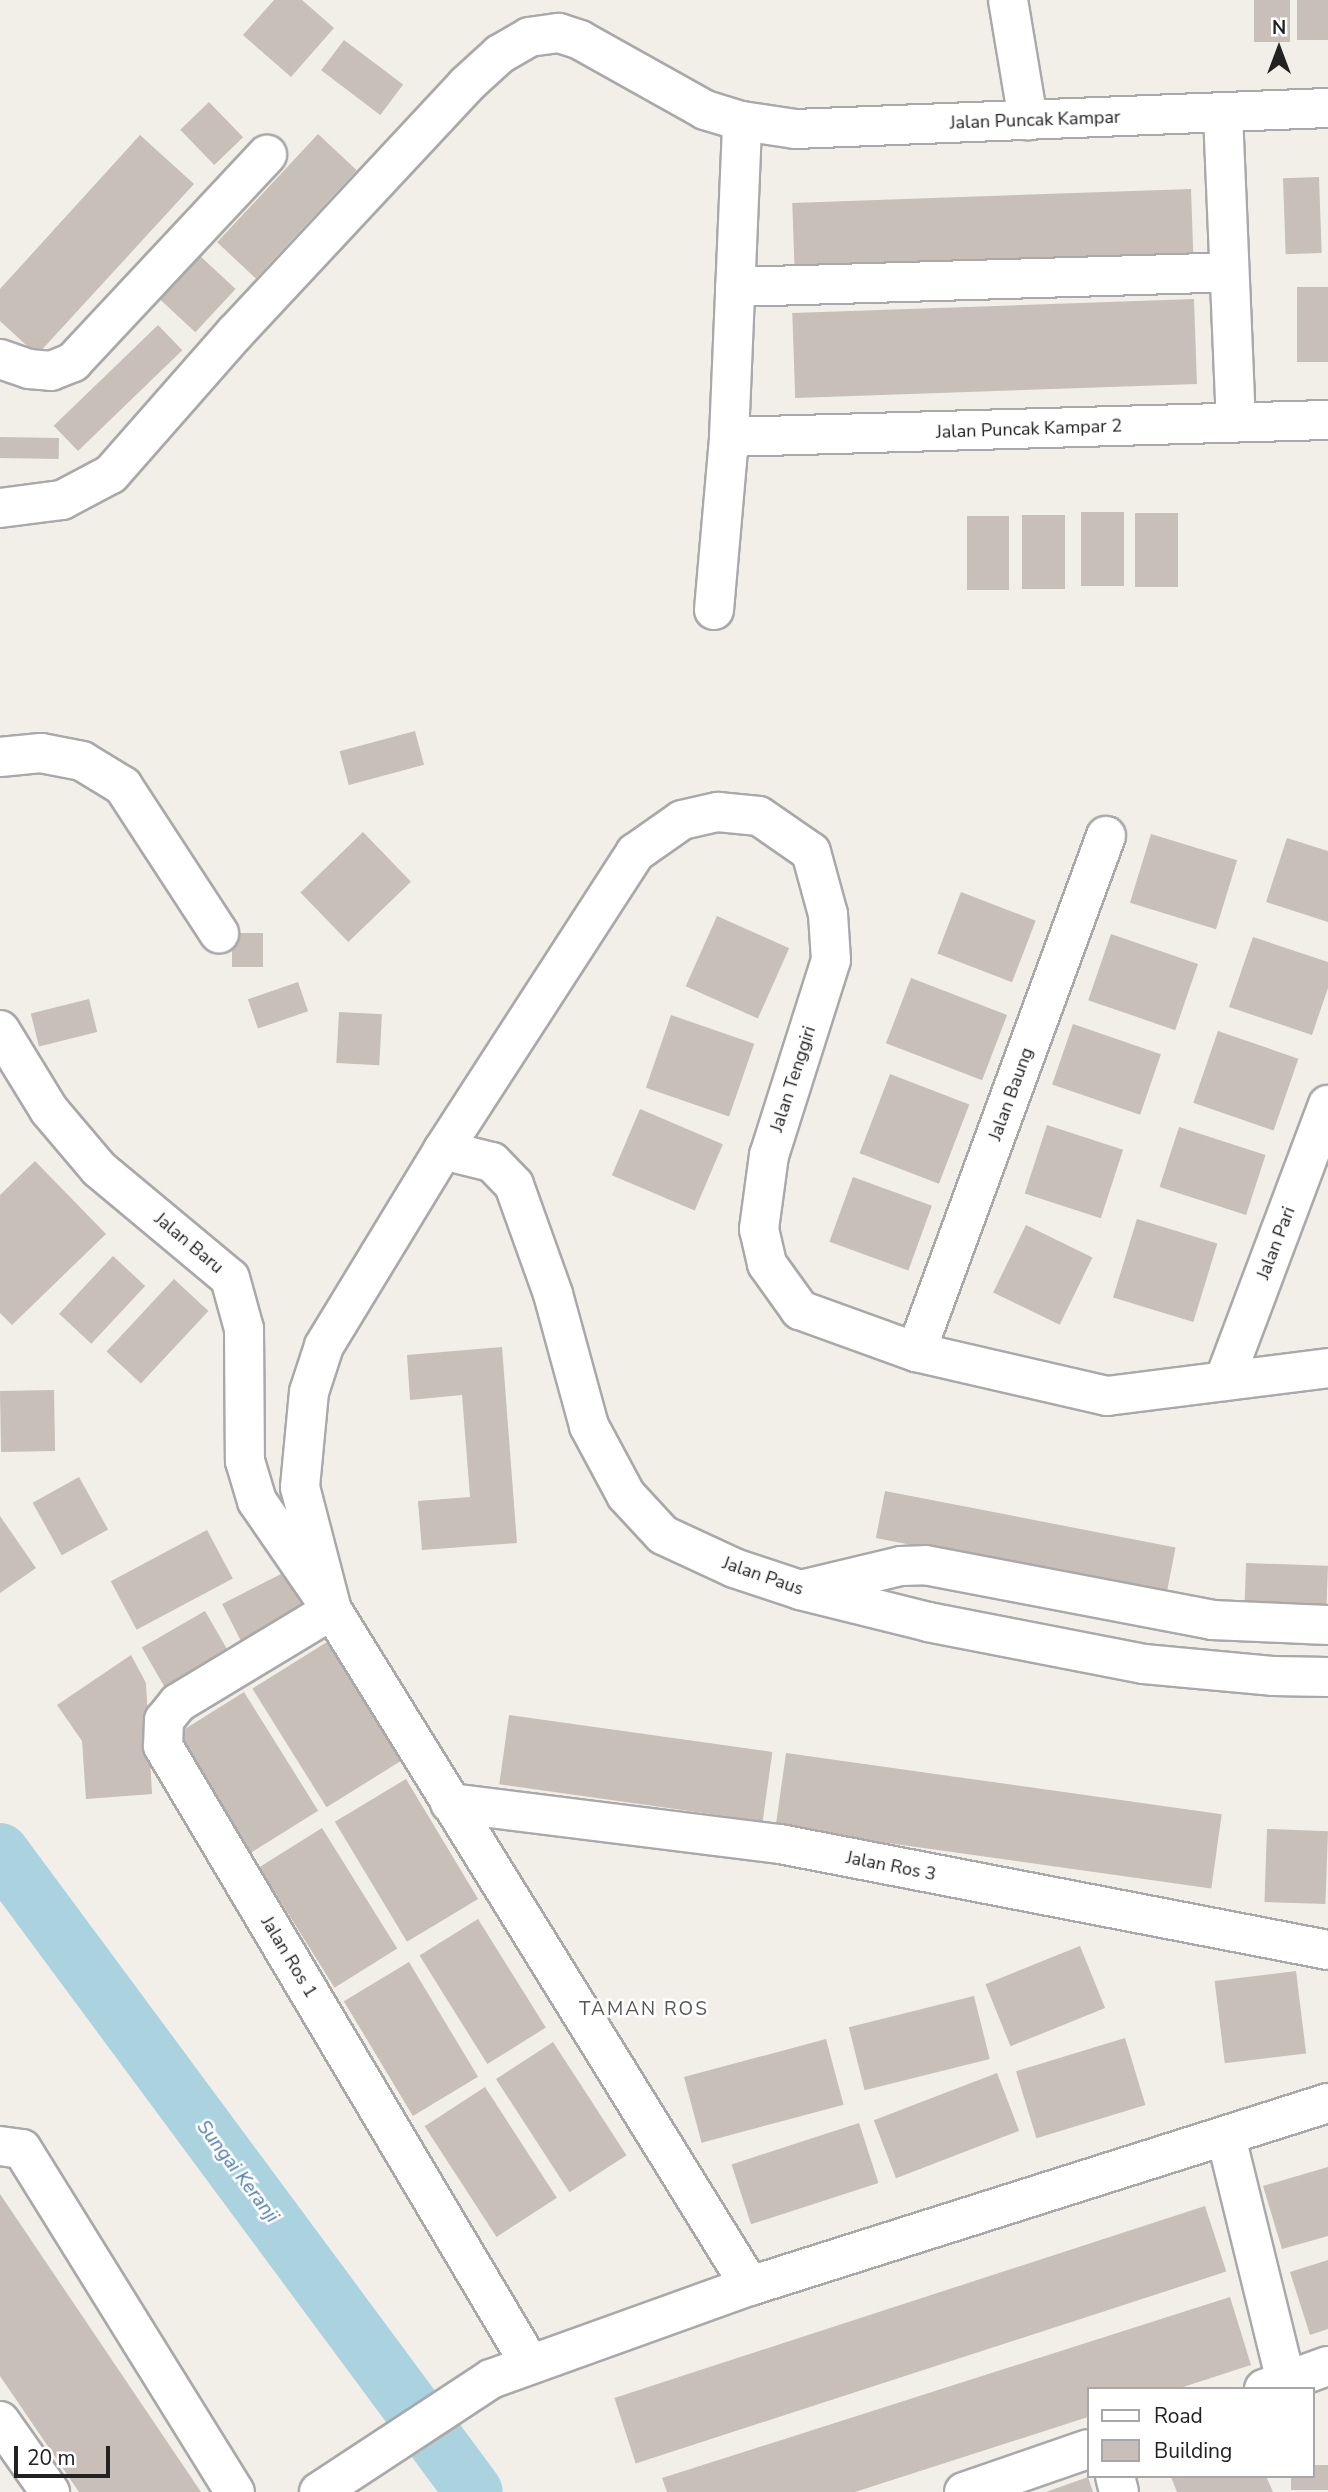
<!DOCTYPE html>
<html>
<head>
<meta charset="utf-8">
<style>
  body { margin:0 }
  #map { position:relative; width:1328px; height:2492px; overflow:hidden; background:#f2efe9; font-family:"Nunito Sans",sans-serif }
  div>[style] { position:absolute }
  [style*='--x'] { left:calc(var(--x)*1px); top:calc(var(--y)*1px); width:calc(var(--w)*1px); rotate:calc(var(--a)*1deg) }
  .river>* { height:58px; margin:-29px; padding:0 29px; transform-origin:29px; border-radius:29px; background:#aad3df }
  .building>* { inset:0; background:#c7bfb8; transform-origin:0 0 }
  .roads { filter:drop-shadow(2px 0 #a9a9a9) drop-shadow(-2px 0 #a9a9a9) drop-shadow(0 2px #a9a9a9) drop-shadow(0 -2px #a9a9a9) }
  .minor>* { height:38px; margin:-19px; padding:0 19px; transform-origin:19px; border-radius:19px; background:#fff }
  span { translate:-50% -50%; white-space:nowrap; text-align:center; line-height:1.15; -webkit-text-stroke:5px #fff; paint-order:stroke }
  .street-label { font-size:18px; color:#222 }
  .neighbourhood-label { font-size:19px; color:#555; letter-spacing:2px }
  .water-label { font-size:19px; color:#4a7aab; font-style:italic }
  .legend { position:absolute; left:1087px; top:2387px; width:228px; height:91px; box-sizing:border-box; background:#fff; border:2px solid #a7a7a7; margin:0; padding:9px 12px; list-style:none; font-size:21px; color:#222 }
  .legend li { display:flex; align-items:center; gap:14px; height:35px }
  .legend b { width:35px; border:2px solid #a7a7a7 }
  .north { position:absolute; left:1244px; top:14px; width:70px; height:70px; -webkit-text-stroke:5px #fff; paint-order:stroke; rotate:0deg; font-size:19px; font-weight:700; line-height:28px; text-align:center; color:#222 }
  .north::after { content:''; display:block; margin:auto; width:24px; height:32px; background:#222; clip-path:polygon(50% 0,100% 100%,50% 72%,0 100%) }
  .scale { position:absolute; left:14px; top:2446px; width:96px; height:32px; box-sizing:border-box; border:4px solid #222; border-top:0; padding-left:9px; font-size:21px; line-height:24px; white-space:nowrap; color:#222; -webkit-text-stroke:5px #fff; paint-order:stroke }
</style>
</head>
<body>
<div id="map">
  <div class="river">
    <div style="--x:0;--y:1852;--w:796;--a:53.48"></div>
  </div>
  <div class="building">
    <div style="clip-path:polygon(274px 0,302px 0,334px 28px,291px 77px,243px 35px)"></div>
    <div style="left:1254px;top:0;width:36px;height:42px"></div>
    <div style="left:1297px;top:0;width:31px;height:40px"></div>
    <div style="left:344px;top:40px;width:74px;height:38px;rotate:37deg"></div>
    <div style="left:209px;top:102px;width:49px;height:40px;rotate:46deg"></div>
    <div style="left:318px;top:134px;width:53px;height:148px;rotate:43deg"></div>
    <div style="clip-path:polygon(140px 135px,194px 184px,37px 355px,0 321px,0 289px)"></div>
    <div style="left:1319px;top:177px;width:76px;height:36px;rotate:88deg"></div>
    <div style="left:1191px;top:189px;width:69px;height:399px;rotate:88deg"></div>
    <div style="left:199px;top:255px;width:50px;height:59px;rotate:43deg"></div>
    <div style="left:1328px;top:287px;width:75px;height:31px;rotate:90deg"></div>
    <div style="left:1194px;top:299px;width:85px;height:402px;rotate:88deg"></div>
    <div style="left:158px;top:325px;width:35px;height:145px;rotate:46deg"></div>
    <div style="left:0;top:437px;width:59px;height:21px;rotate:1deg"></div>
    <div style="left:1081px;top:512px;width:43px;height:74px"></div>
    <div style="left:1135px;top:513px;width:43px;height:74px"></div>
    <div style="left:1022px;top:515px;width:43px;height:74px"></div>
    <div style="left:967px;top:516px;width:42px;height:74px"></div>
    <div style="left:415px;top:731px;width:35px;height:78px;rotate:75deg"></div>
    <div style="left:363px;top:832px;width:69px;height:87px;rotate:46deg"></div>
    <div style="left:1151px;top:834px;width:90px;height:72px;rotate:17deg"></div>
    <div style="clip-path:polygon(1287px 838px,1328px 851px,1328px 922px,1266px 902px)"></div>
    <div style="left:961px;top:892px;width:80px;height:66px;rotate:21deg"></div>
    <div style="left:717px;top:916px;width:79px;height:77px;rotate:24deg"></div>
    <div style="left:263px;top:933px;width:34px;height:31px;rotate:90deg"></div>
    <div style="left:1111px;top:934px;width:92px;height:70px;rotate:19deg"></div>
    <div style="clip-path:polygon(1253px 937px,1328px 962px,1328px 988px,1312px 1035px,1229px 1007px)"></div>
    <div style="left:911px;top:978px;width:103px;height:70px;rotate:21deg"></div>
    <div style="left:298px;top:982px;width:31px;height:53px;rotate:71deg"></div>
    <div style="left:89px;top:999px;width:34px;height:60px;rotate:76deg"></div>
    <div style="left:339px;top:1012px;width:43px;height:51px;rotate:3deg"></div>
    <div style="left:671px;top:1015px;width:88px;height:77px;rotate:19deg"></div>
    <div style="left:1073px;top:1024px;width:93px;height:64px;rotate:19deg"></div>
    <div style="left:1218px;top:1031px;width:85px;height:76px;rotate:19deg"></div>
    <div style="left:890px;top:1074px;width:85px;height:85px;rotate:21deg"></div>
    <div style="left:640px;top:1109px;width:90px;height:72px;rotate:23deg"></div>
    <div style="left:1047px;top:1125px;width:80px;height:72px;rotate:18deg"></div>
    <div style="left:1179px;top:1127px;width:91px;height:63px;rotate:18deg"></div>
    <div style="clip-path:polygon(35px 1161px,106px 1234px,12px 1325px,0 1313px,0 1195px)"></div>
    <div style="left:853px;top:1177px;width:84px;height:69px;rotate:20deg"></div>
    <div style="left:1137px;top:1219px;width:84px;height:82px;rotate:17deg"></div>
    <div style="left:1026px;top:1225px;width:74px;height:75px;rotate:26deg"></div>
    <div style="left:113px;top:1256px;width:44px;height:79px;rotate:43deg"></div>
    <div style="left:174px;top:1279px;width:47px;height:99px;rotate:43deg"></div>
    <div style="clip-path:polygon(502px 1347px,517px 1543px,422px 1550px,418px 1501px,470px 1497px,462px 1395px,410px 1400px,407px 1355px)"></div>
    <div style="left:54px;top:1390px;width:61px;height:54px;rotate:89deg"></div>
    <div style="left:79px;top:1477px;width:60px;height:53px;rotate:61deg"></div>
    <div style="left:885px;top:1491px;width:296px;height:48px;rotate:11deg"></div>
    <div style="clip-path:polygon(0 1516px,36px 1568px,0 1593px)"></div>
    <div style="left:207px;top:1530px;width:55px;height:109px;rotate:62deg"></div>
    <div style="left:1246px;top:1563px;width:82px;height:40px;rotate:2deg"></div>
    <div style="left:289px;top:1570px;width:42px;height:75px;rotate:63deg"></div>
    <div style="left:205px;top:1611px;width:52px;height:73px;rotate:60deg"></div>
    <div style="left:327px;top:1642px;width:140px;height:88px;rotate:58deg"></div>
    <div style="clip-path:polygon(131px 1655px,146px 1683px,152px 1794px,86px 1799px,82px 1741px,57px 1705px)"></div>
    <div style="left:244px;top:1692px;width:140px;height:81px;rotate:58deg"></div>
    <div style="left:509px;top:1715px;width:266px;height:70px;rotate:8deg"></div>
    <div style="left:786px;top:1753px;width:440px;height:75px;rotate:8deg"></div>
    <div style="left:406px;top:1779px;width:140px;height:83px;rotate:59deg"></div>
    <div style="left:322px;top:1828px;width:142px;height:74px;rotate:58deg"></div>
    <div style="left:1267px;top:1829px;width:61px;height:73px;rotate:2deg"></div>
    <div style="left:478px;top:1919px;width:128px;height:69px;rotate:58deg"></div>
    <div style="left:1080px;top:1946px;width:67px;height:102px;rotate:68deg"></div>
    <div style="left:409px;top:1962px;width:134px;height:76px;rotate:59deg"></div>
    <div style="left:1296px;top:1971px;width:83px;height:82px;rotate:83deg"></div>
    <div style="left:974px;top:1996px;width:65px;height:129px;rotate:76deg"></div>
    <div style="left:1125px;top:2038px;width:70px;height:114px;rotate:73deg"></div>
    <div style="left:826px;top:2039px;width:68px;height:147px;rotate:75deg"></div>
    <div style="left:553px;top:2042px;width:135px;height:68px;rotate:57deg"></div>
    <div style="left:997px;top:2073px;width:62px;height:132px;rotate:69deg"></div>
    <div style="left:485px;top:2087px;width:132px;height:72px;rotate:57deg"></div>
    <div style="left:859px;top:2123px;width:63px;height:134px;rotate:72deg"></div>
    <div style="clip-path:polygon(1328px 2167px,1328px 2236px,1282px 2249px,1263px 2186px)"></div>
    <div style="clip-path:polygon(0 2194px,201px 2492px,79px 2492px,0 2376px)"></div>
    <div style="left:1205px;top:2206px;width:69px;height:621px;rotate:72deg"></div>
    <div style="clip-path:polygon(1328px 2260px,1328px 2329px,1310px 2335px,1290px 2272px)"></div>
    <div style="clip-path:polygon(1230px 2297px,1251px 2365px,1177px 2389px,1088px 2389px,1088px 2417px,855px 2492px,667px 2492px,662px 2478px)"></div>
    <div style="clip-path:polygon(1312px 2465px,1328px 2465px,1328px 2490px,1291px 2490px,1291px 2476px,1312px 2476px)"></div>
    <div style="clip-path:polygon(1174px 2476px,1266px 2476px,1273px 2492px,1177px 2492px,1171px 2477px)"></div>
    <div style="clip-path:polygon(1088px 2477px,1093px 2492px,1046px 2492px)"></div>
  </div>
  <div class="roads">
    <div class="minor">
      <div style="--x:1008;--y:0;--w:122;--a:80.5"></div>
      <div style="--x:1223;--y:114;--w:308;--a:87.6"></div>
      <div style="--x:735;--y:287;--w:494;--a:-1.7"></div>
      <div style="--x:0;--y:359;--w:31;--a:19"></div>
      <div style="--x:29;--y:369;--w:22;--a:5"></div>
      <div style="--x:51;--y:371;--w:24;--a:-22"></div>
      <div style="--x:73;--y:362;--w:284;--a:-46.9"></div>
      <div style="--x:729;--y:437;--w:599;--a:-1.63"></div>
      <div style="--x:0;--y:508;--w:63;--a:-7.4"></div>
      <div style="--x:62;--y:500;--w:55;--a:-28"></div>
      <div style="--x:111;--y:474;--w:188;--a:-48.7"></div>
      <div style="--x:235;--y:333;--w:339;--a:-47"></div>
      <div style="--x:466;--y:85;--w:46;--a:-42.4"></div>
      <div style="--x:500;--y:54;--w:34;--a:-30"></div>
      <div style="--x:529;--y:37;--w:30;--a:-8"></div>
      <div style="--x:559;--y:33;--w:22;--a:18"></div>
      <div style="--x:580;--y:40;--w:143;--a:29.2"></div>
      <div style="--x:705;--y:110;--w:39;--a:17"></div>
      <div style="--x:742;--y:121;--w:54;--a:8.6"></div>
      <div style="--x:795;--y:129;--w:533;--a:-2.26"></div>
      <div style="--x:714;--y:610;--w:174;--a:-85"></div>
      <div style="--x:729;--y:437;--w:316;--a:-87.6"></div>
      <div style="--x:0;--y:757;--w:41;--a:-5.6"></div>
      <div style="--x:41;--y:753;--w:42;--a:11"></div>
      <div style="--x:82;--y:761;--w:48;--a:31.4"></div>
      <div style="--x:123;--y:786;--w:176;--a:56.9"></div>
      <div style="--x:0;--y:1030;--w:94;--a:58.5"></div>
      <div style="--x:49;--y:1110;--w:77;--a:49.7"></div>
      <div style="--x:99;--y:1169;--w:170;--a:39.8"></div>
      <div style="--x:230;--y:1278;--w:53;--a:74.6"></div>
      <div style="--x:244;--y:1329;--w:132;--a:89.6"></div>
      <div style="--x:245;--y:1461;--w:42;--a:73.3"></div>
      <div style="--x:257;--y:1501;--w:132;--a:55.5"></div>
      <div style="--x:332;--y:1610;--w:180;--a:148.9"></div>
      <div style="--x:178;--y:1703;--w:22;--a:129"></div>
      <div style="--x:164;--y:1720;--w:26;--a:92"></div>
      <div style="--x:163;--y:1746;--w:719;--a:59.3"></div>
      <div style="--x:443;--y:1150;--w:50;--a:13.8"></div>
      <div style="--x:492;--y:1162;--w:32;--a:46"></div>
      <div style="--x:514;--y:1185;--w:116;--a:70.3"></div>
      <div style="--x:553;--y:1294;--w:137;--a:74.7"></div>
      <div style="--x:589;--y:1426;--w:78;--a:61.8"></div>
      <div style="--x:626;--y:1495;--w:54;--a:47.2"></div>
      <div style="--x:663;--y:1535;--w:78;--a:24.9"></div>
      <div style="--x:734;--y:1568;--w:70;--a:18.4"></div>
      <div style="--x:800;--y:1590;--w:132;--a:14"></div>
      <div style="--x:928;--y:1622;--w:220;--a:11"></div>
      <div style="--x:1144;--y:1664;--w:131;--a:5.3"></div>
      <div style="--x:1274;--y:1676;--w:54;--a:1.1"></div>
      <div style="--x:916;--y:1352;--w:550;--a:-69.79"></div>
      <div style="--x:1224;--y:1381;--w:295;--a:-69.4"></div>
      <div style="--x:805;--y:1589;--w:99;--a:-13.5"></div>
      <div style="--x:901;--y:1566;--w:24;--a:-2"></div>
      <div style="--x:925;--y:1565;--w:292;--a:10.8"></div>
      <div style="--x:1212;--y:1620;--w:116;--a:2.5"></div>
      <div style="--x:450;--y:1803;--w:333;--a:7.1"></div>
      <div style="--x:780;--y:1844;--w:558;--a:10.95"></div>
      <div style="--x:1226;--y:2137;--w:251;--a:76.2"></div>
      <div style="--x:0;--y:2146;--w:22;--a:8"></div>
      <div style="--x:22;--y:2149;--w:404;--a:58.2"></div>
      <div style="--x:750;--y:2286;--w:795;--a:-121.73"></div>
      <div style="--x:332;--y:1610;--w:127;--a:-104.6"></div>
      <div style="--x:300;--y:1487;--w:95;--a:-84.6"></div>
      <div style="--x:309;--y:1392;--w:48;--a:-71.9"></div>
      <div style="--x:324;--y:1346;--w:229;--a:-58.7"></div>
      <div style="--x:443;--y:1150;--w:354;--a:-57.1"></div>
      <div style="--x:635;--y:853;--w:57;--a:-35.1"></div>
      <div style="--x:682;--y:820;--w:37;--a:-13"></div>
      <div style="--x:718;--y:812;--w:41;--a:5.6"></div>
      <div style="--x:759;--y:816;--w:63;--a:34.7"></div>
      <div style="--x:811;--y:852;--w:64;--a:74.7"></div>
      <div style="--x:828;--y:914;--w:46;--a:86.3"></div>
      <div style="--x:831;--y:960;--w:205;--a:107.6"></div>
      <div style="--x:769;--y:1155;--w:75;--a:97.7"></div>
      <div style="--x:759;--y:1229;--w:36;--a:77"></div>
      <div style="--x:767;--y:1264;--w:57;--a:54.3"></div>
      <div style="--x:800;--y:1310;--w:123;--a:19.9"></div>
      <div style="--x:916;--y:1352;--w:196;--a:13"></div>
      <div style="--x:1107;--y:1396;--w:223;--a:-7.2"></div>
      <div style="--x:1264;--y:2389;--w:68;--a:-19.8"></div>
      <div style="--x:0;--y:2421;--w:87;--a:54.8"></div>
      <div style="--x:1115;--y:2476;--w:16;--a:76"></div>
      <div style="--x:319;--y:2492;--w:206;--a:-33.3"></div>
      <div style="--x:491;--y:2379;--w:275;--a:-19.8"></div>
      <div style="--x:750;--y:2286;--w:606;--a:-17.57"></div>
      <div style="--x:964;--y:2492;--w:131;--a:-19.1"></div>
    </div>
  </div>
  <div class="street-label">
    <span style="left:1035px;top:120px;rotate:-2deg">Jalan Puncak Kampar</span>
    <span style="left:1029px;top:429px;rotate:-2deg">Jalan Puncak Kampar 2</span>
    <span style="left:793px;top:1079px;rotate:-72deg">Jalan Tenggiri</span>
    <span style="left:1011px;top:1094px;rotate:-70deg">Jalan Baung</span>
    <span style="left:189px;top:1243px;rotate:40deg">Jalan Baru</span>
    <span style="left:1276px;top:1243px;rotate:-69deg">Jalan Pari</span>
    <span style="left:763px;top:1576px;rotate:19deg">Jalan Paus</span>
    <span style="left:891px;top:1866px;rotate:11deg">Jalan Ros 3</span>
    <span style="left:289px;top:1957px;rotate:59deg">Jalan Ros 1</span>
  </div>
  <div class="neighbourhood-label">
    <span style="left:644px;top:2010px">TAMAN ROS</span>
  </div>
  <div class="water-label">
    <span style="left:237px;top:2172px;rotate:53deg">Sungai Keranji</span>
  </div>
  <ul class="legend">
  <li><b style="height:9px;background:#fff"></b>Road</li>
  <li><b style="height:19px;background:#c7bfb8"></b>Building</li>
  </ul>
  <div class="north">N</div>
  <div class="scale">20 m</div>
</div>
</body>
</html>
